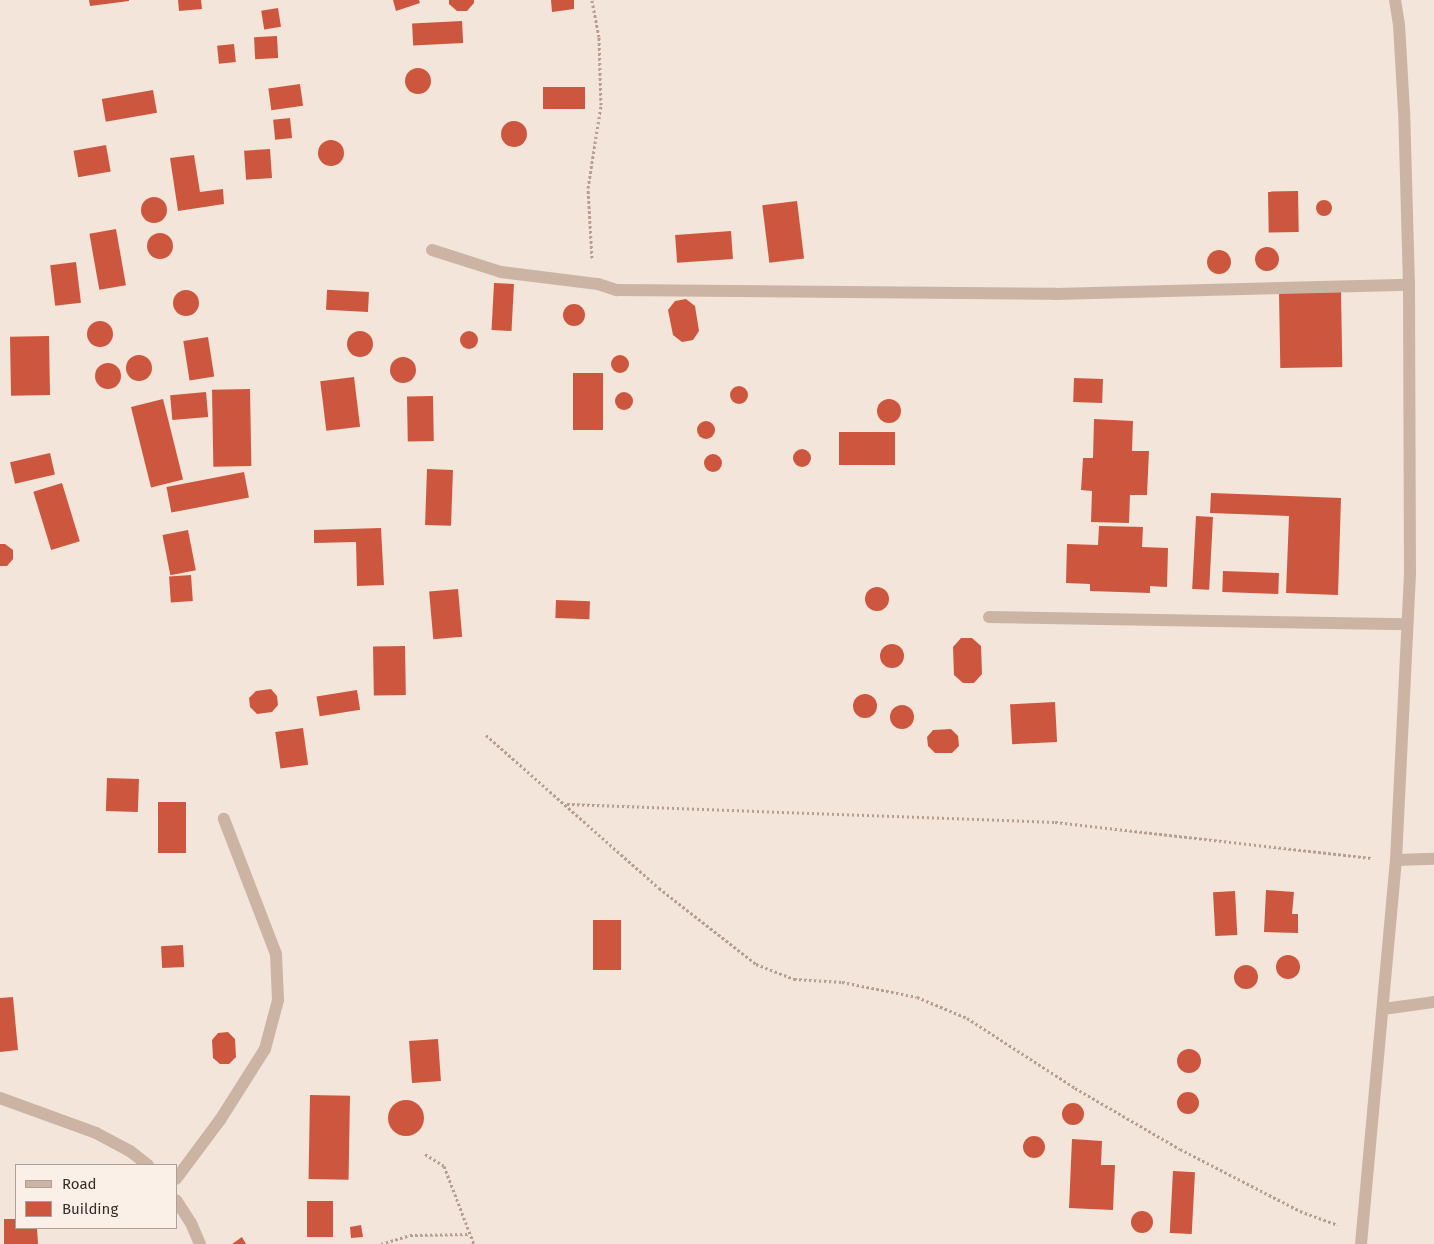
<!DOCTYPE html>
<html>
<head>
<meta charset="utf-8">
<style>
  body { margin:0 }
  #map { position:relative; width:1434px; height:1244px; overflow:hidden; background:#f3e5da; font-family:"Fira Sans",sans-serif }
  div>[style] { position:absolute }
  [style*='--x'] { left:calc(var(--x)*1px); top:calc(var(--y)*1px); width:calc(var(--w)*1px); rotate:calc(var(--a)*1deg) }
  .building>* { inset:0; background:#cd573e; transform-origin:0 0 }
  .round { border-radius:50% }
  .path>* { height:3px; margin-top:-1.5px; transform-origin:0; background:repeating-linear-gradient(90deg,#b89e8f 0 2.5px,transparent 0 5px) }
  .minor>* { height:12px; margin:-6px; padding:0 6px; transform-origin:6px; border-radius:6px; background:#ccb4a5 }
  span { translate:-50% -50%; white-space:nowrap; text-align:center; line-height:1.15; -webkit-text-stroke:4.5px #faf0e7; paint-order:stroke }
  .legend { position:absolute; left:15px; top:1164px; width:162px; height:65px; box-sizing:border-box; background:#faf0e7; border:1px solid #aca19a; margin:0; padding:6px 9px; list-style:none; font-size:15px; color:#372b27 }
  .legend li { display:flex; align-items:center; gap:10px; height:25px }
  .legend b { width:25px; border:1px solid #aca19a }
</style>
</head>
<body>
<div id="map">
  <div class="building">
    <div style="clip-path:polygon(89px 0,129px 0,129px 1px,90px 6px)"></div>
    <div style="clip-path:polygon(178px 0,201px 0,202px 9px,179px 11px)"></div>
    <div style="clip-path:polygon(393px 0,419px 0,420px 3px,396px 11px)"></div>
    <div style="clip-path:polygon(449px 0,474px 0,474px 3px,467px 11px,457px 11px,449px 4px)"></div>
    <div style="clip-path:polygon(551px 0,574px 0,574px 9px,552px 12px)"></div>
    <div style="left:278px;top:8px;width:19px;height:17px;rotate:81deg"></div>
    <div style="left:462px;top:21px;width:22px;height:50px;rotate:87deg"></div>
    <div style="left:277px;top:36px;width:22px;height:23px;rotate:87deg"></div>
    <div style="left:234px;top:44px;width:18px;height:17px;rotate:84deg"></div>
    <div class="round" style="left:405px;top:68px;width:26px;height:26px"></div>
    <div style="left:300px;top:84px;width:22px;height:32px;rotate:82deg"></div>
    <div style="left:543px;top:87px;width:42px;height:22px"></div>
    <div style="left:153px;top:90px;width:23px;height:52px;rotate:80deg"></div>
    <div style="left:290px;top:118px;width:20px;height:17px;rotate:84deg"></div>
    <div class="round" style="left:501px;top:121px;width:26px;height:26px"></div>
    <div class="round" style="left:318px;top:140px;width:26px;height:26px"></div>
    <div style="left:106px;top:145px;width:27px;height:33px;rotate:80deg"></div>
    <div style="left:270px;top:149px;width:29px;height:26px;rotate:86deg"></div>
    <div style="clip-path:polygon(194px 155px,200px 192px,223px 189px,224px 204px,178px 211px,170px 158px)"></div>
    <div style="left:1298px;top:191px;width:41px;height:30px;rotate:89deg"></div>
    <div class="round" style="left:141px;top:197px;width:26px;height:26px"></div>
    <div class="round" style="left:1316px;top:200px;width:16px;height:16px"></div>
    <div style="left:797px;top:201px;width:58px;height:35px;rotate:83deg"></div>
    <div style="left:116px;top:229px;width:57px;height:27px;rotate:80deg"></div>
    <div style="left:731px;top:231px;width:28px;height:56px;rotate:86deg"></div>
    <div class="round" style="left:147px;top:233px;width:26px;height:26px"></div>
    <div class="round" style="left:1255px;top:247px;width:24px;height:24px"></div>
    <div class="round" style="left:1207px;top:250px;width:24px;height:24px"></div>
    <div style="left:76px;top:262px;width:41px;height:26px;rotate:83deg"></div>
    <div style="left:494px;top:283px;width:20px;height:47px;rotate:3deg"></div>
    <div class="round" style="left:173px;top:290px;width:26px;height:26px"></div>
    <div style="left:369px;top:292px;width:20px;height:42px;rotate:93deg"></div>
    <div style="left:1341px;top:292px;width:75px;height:62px;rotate:89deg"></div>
    <div style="clip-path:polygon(686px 299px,695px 306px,699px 331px,693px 340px,682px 342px,673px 335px,668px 310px,675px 301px)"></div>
    <div class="round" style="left:563px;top:304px;width:22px;height:22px"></div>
    <div class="round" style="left:87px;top:321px;width:26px;height:26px"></div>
    <div class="round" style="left:460px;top:331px;width:18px;height:18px"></div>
    <div class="round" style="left:347px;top:331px;width:26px;height:26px"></div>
    <div style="left:49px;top:336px;width:59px;height:39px;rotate:89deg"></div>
    <div style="left:208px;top:337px;width:40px;height:25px;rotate:81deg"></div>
    <div class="round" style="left:611px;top:355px;width:18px;height:18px"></div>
    <div class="round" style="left:126px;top:355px;width:26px;height:26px"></div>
    <div class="round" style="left:390px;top:357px;width:26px;height:26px"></div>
    <div class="round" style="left:95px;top:363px;width:26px;height:26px"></div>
    <div style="left:573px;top:373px;width:30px;height:57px"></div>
    <div style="left:354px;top:377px;width:50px;height:34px;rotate:83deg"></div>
    <div style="left:1074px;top:378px;width:29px;height:24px;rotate:2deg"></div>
    <div class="round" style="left:730px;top:386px;width:18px;height:18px"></div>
    <div style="left:250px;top:389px;width:77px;height:38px;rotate:89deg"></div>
    <div class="round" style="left:615px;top:392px;width:18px;height:18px"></div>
    <div style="left:206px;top:392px;width:25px;height:36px;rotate:85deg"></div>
    <div style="left:433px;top:396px;width:45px;height:26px;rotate:89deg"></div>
    <div style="left:163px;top:399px;width:83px;height:33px;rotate:76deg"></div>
    <div class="round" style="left:877px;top:399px;width:24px;height:24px"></div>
    <div style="clip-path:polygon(1094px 419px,1133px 421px,1132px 451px,1149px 451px,1147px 495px,1130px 495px,1129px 523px,1091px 522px,1092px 491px,1081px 490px,1083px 458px,1093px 458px)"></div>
    <div class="round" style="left:697px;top:421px;width:18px;height:18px"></div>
    <div style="left:895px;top:432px;width:33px;height:56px;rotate:90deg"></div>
    <div class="round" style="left:793px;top:449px;width:18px;height:18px"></div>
    <div style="left:50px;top:453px;width:22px;height:41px;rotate:77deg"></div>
    <div class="round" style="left:704px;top:454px;width:18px;height:18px"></div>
    <div style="left:427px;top:469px;width:26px;height:56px;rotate:2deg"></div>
    <div style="left:244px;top:472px;width:26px;height:79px;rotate:79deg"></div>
    <div style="left:62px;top:483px;width:61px;height:30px;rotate:73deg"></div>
    <div style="clip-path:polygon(1211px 493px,1341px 498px,1338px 595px,1286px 593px,1289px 516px,1210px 513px)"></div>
    <div style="left:1196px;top:516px;width:17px;height:73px;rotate:3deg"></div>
    <div style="clip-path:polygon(1099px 526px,1143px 527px,1142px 547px,1168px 548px,1167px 587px,1150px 586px,1150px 593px,1090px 591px,1090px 584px,1066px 583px,1067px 544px,1098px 545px)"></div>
    <div style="clip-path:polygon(381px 528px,384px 585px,357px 586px,356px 542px,314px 543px,314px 530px)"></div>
    <div style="left:188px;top:530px;width:41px;height:26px;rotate:79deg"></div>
    <div style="clip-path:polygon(0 544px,5px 544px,13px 550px,13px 559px,7px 566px,0 566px)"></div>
    <div style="left:1223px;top:571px;width:56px;height:21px;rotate:2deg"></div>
    <div style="left:191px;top:575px;width:26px;height:22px;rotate:86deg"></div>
    <div class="round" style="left:865px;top:587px;width:24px;height:24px"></div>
    <div style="left:458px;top:589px;width:48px;height:29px;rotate:85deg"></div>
    <div style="left:556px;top:600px;width:34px;height:18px;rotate:2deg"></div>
    <div style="clip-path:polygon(961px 638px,972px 638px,981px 646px,982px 674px,974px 683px,963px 683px,954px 675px,953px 647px)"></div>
    <div class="round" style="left:880px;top:644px;width:24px;height:24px"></div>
    <div style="left:405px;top:646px;width:49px;height:32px;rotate:89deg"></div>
    <div style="clip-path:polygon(271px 689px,277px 696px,278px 705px,272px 712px,257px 714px,250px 707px,249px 698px,256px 691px)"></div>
    <div style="left:357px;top:690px;width:20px;height:41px;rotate:81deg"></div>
    <div class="round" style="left:853px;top:694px;width:24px;height:24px"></div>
    <div style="left:1055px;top:702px;width:40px;height:45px;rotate:87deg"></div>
    <div class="round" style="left:890px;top:705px;width:24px;height:24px"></div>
    <div style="left:303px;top:728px;width:37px;height:28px;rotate:82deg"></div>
    <div style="clip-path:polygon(951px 729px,958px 736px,959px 746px,952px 753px,935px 753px,928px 746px,927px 737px,933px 730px)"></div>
    <div style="left:107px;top:778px;width:32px;height:33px;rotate:2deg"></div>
    <div style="left:158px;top:802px;width:28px;height:51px"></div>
    <div style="clip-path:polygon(1266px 890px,1294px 892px,1292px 914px,1298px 914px,1298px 933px,1264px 932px)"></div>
    <div style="left:1235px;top:891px;width:44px;height:22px;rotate:87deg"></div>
    <div style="left:593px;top:920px;width:28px;height:50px"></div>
    <div style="left:183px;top:945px;width:22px;height:22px;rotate:87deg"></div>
    <div class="round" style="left:1276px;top:955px;width:24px;height:24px"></div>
    <div class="round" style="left:1234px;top:965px;width:24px;height:24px"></div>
    <div style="clip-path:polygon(13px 997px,18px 1050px,0 1052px,0 998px)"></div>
    <div style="clip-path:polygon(228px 1032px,235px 1039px,236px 1057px,229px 1064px,220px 1064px,213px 1058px,212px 1040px,218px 1033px)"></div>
    <div style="left:438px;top:1039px;width:42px;height:29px;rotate:86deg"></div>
    <div class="round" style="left:1177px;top:1049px;width:24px;height:24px"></div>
    <div class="round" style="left:1177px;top:1092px;width:22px;height:22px"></div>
    <div style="left:310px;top:1095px;width:40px;height:84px;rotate:1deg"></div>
    <div class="round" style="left:388px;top:1100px;width:36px;height:36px"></div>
    <div class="round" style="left:1062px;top:1103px;width:22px;height:22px"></div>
    <div class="round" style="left:1023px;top:1136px;width:22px;height:22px"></div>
    <div style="clip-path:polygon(1072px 1139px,1102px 1141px,1101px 1165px,1115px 1165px,1113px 1210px,1069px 1208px)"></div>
    <div style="left:1173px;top:1171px;width:22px;height:62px;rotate:3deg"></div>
    <div style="left:307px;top:1201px;width:26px;height:36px"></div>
    <div class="round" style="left:1131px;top:1211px;width:22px;height:22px"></div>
    <div style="clip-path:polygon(4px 1219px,16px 1219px,16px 1228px,37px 1228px,38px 1244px,4px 1244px)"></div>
    <div style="clip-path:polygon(361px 1225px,363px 1237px,351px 1238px,350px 1227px)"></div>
    <div style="clip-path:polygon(242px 1237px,246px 1244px,232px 1244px)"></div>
  </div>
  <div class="path">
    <div style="--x:592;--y:258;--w:70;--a:-93.3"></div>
    <div style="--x:588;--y:188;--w:84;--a:-81.1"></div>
    <div style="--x:601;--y:105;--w:68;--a:-91.7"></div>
    <div style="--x:599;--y:37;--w:38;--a:-101"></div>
    <div style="--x:486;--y:735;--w:231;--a:41.5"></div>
    <div style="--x:659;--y:888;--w:123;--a:38.1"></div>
    <div style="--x:756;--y:964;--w:41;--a:21.5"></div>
    <div style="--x:794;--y:979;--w:48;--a:3.6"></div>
    <div style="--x:842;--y:982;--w:76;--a:11.3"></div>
    <div style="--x:917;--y:997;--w:54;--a:22.8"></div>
    <div style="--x:967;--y:1018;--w:129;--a:32.9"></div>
    <div style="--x:1075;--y:1088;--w:121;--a:30.2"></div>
    <div style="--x:1180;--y:1149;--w:135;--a:27.3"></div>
    <div style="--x:1300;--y:1211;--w:40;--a:20.2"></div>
    <div style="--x:567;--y:804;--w:488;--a:2.1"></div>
    <div style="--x:1055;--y:822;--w:318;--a:6.5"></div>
    <div style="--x:425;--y:1154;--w:22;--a:32"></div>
    <div style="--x:444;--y:1166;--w:84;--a:69"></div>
    <div style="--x:381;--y:1244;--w:30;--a:-17"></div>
    <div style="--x:410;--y:1235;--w:60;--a:-1"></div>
  </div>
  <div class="minor">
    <div style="--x:432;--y:250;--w:72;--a:17.7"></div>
    <div style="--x:501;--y:272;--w:98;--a:7.1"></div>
    <div style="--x:598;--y:284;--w:20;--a:18"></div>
    <div style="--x:617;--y:290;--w:438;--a:0.5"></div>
    <div style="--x:1055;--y:294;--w:354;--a:-1.5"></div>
    <div style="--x:989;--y:617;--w:418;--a:1"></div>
    <div style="--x:1396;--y:860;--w:38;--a:-2"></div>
    <div style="--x:1383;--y:1009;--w:51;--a:-7.8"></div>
    <div style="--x:0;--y:1098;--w:102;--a:20"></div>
    <div style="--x:96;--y:1133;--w:38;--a:28"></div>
    <div style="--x:130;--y:1151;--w:23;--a:38"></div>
    <div style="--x:176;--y:1179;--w:74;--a:-53.3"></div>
    <div style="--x:220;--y:1120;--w:84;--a:-57.6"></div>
    <div style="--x:265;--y:1049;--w:51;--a:-75.1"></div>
    <div style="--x:278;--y:1000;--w:46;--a:-92.5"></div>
    <div style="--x:276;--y:954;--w:145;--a:-111.1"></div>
    <div style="--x:176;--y:1200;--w:27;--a:57"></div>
    <div style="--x:191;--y:1223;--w:23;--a:67"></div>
    <div style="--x:1361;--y:1244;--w:386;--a:-84.8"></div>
    <div style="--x:1396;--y:860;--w:286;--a:-87.2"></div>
    <div style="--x:1410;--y:574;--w:289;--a:-90.2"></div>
    <div style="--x:1409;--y:285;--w:174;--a:-91.6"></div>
    <div style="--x:1404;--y:111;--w:86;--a:-93.3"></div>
    <div style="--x:1399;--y:25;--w:25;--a:-99"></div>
  </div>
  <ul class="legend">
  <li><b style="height:6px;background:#ccb4a5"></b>Road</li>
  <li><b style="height:14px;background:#cd573e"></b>Building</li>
  </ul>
</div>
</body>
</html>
